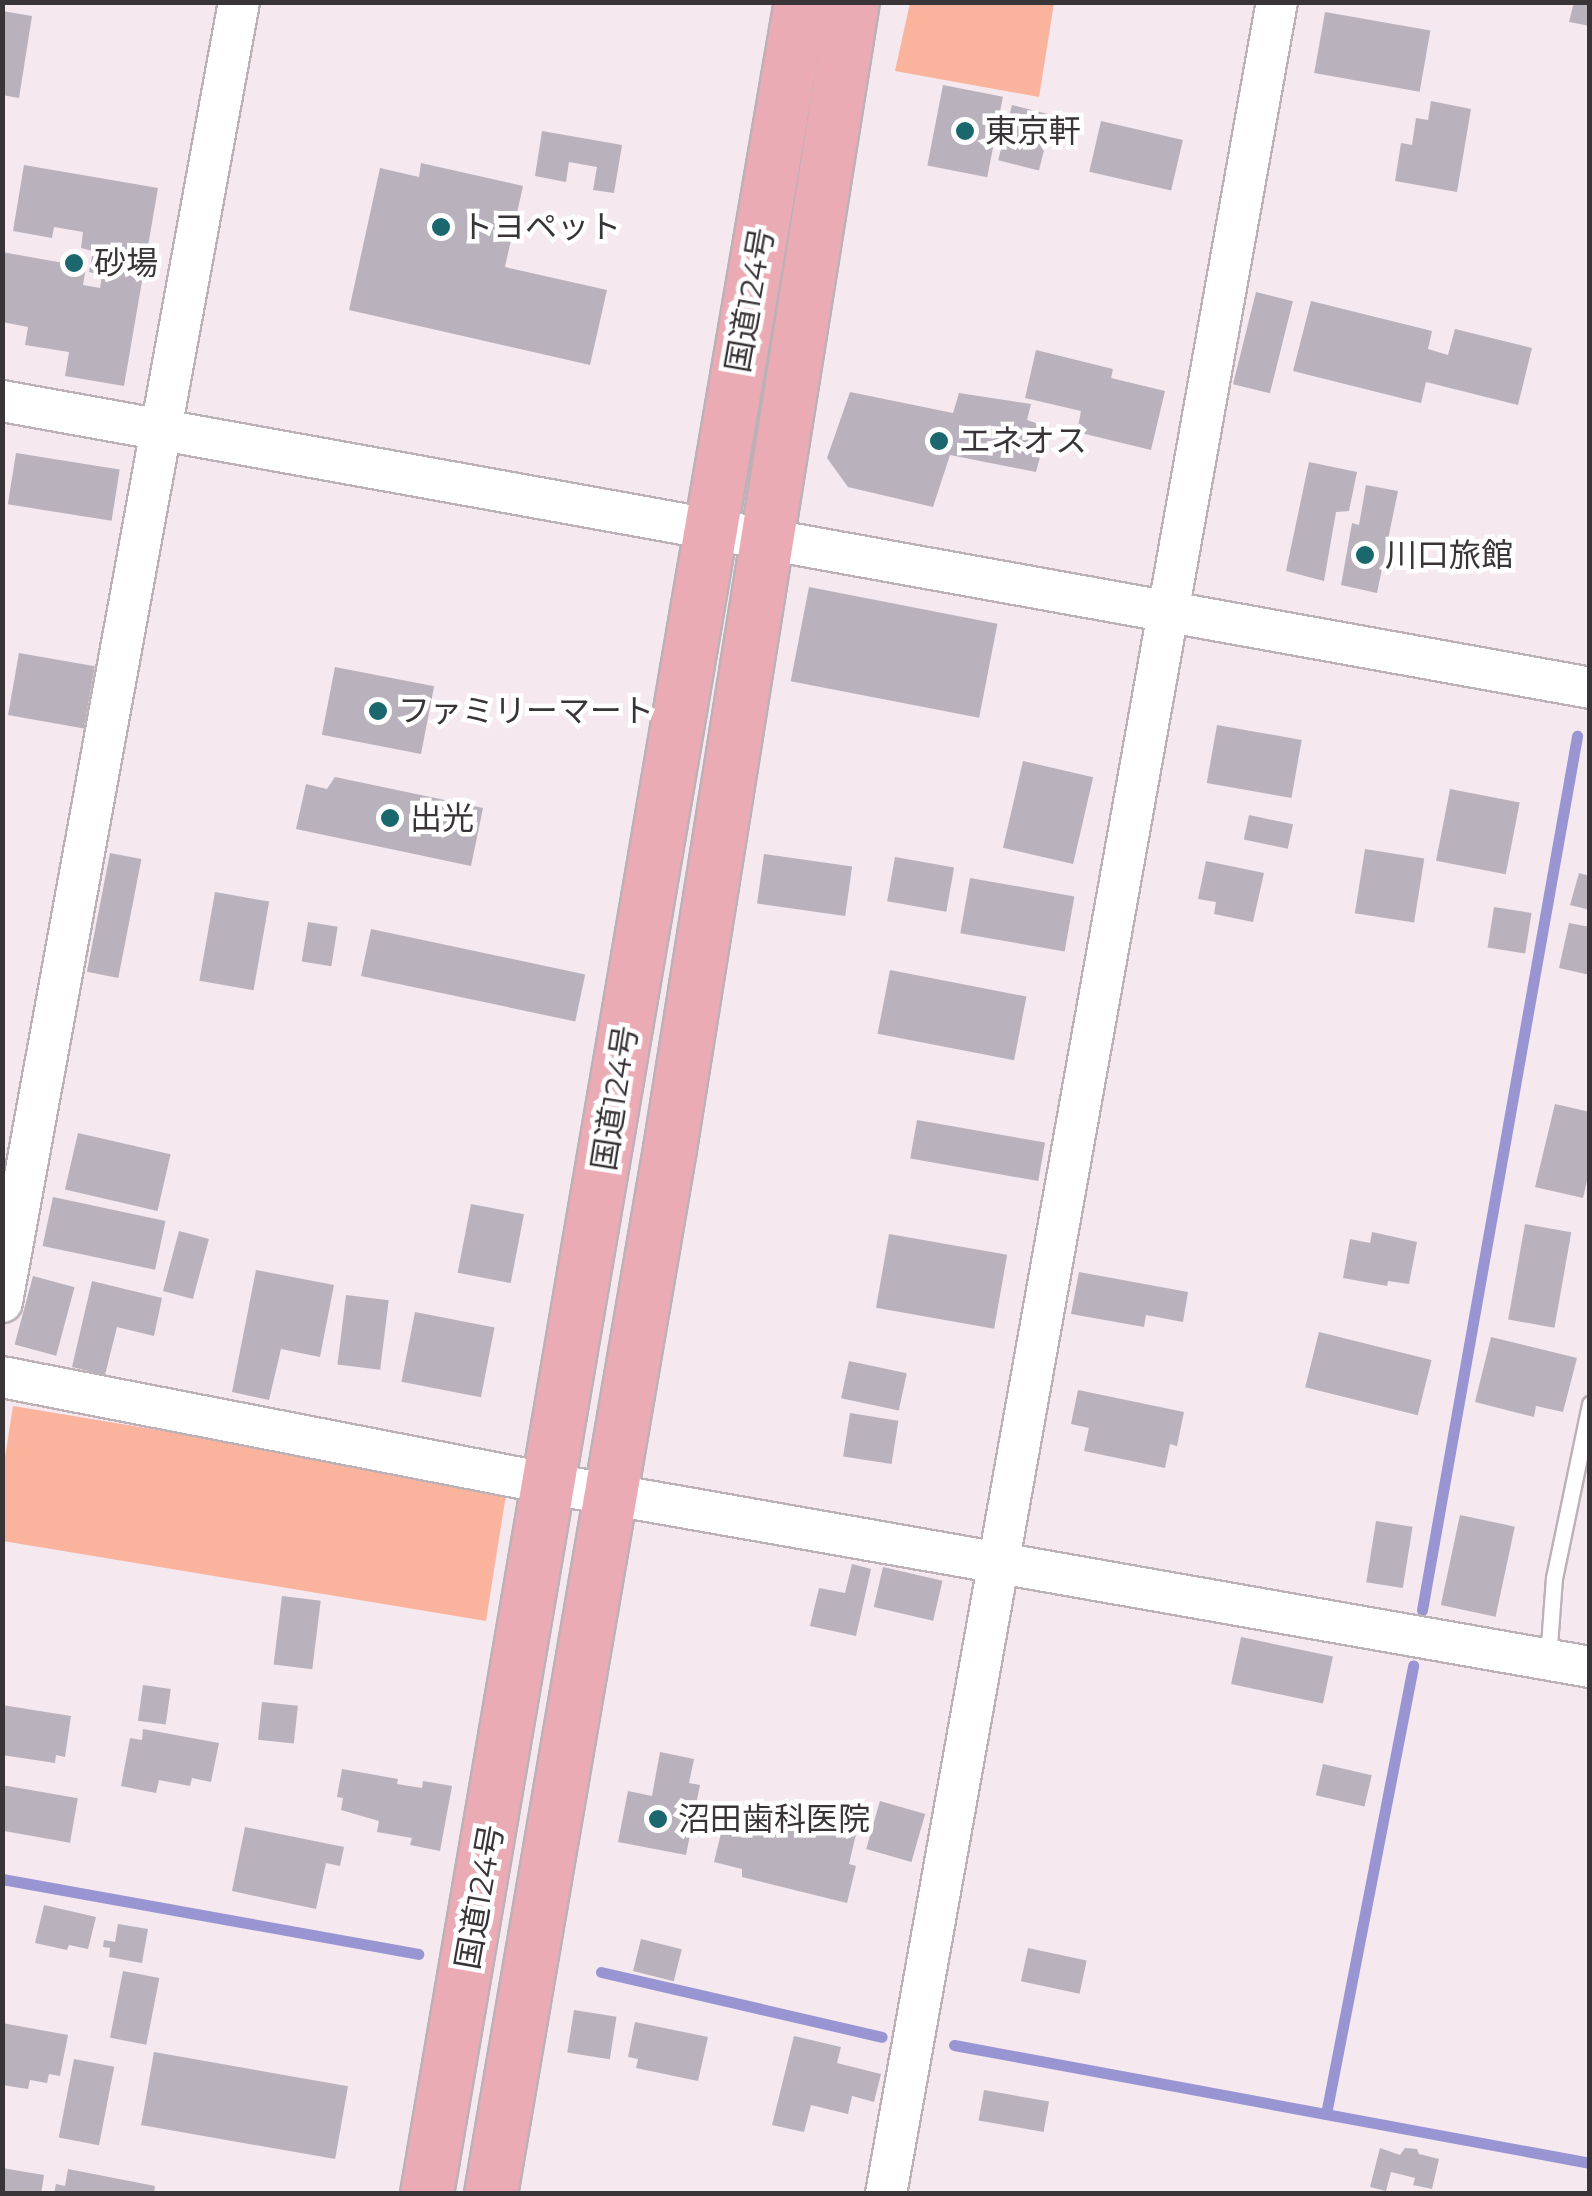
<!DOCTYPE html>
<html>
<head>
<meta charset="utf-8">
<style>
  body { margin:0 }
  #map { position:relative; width:1592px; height:2196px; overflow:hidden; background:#f5e8ef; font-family:Montserrat,"Noto Sans JP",sans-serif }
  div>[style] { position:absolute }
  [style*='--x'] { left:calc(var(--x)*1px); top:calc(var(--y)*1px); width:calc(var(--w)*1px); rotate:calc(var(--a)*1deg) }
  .green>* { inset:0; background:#fab49e }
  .stream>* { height:11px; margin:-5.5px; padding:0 5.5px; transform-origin:5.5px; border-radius:5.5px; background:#9995d3 }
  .building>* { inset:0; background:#b9b2bd; transform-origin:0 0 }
  .roads { filter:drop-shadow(2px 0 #bdb1b8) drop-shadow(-2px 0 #bdb1b8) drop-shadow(0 2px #bdb1b8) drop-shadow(0 -2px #bdb1b8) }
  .service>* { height:15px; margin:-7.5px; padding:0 7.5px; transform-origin:7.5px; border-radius:7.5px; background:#fff }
  .tertiary>* { height:40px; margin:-20px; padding:0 20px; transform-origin:20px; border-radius:20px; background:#fff }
  .trunk>* { height:52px; margin:-26px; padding:0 26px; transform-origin:26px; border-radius:26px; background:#eaabb4 }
  .dots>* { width:28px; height:28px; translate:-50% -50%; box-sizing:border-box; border:5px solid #fff; border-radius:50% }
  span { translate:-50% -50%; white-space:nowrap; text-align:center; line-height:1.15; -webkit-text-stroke:9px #fff; paint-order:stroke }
  .poi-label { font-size:32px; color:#393437 }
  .left { translate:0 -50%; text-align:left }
  .street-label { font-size:32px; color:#393437 }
  .frame { position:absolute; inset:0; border:5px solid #393437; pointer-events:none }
</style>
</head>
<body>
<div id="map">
  <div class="green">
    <div style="clip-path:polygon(910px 3px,1054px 3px,1039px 97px,895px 71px)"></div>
    <div style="clip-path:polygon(13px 1406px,507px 1488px,486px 1621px,3px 1541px,3px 1470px)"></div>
  </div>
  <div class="stream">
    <div style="--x:1422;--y:1610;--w:888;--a:-79.94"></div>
    <div style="--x:2;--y:1879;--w:423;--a:10.2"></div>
    <div style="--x:601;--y:1972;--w:288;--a:13"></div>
    <div style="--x:954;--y:2045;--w:647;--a:10.51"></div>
    <div style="--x:1326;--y:2114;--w:457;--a:-79"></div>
  </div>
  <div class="building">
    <div style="clip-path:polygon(1574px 2px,1590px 2px,1590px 26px,1569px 22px)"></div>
    <div style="clip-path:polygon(2px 11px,32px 16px,19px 98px,2px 95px)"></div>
    <div style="left:1325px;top:12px;width:107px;height:62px;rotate:10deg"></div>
    <div style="left:943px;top:85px;width:61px;height:82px;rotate:11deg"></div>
    <div style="clip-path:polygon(1431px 101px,1471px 109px,1457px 192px,1395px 181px,1401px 143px,1412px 145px,1416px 118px,1428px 120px)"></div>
    <div style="left:1012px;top:105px;width:42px;height:57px;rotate:14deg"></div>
    <div style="left:1101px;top:121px;width:84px;height:52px;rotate:13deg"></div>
    <div style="clip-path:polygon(542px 131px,622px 145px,614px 193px,593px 190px,597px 167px,569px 162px,566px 182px,535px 176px)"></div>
    <div style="clip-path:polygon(421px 163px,523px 186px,505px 267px,607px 290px,590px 365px,349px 310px,380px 168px,419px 177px)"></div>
    <div style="clip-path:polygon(24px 165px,158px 188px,124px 386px,65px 376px,69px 352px,25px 345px,28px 327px,2px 322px,2px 252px,86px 267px,83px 285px,100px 288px,102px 275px,89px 272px,93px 251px,81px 248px,83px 232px,54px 227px,52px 238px,13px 231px)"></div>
    <div style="left:1256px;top:292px;width:38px;height:95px;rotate:14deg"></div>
    <div style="clip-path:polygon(1311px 301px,1432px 331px,1428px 349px,1448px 355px,1455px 329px,1532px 348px,1518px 405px,1426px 382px,1421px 403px,1293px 371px)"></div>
    <div style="clip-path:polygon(1036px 350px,1113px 369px,1111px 378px,1165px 391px,1151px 450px,1077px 432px,1081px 411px,1025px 398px)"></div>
    <div style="clip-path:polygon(850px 392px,953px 413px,959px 393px,1031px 404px,1027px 420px,1048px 427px,1036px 472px,950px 455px,933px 507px,848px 487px,827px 458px)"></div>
    <div style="left:16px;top:453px;width:105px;height:52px;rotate:9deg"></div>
    <div style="clip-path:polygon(1309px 462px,1357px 472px,1349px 511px,1336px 512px,1324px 581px,1286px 571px)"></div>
    <div style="clip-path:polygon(1366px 485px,1398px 491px,1377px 593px,1341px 585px,1352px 523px,1359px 525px)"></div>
    <div style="left:809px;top:587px;width:192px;height:96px;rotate:11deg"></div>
    <div style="left:19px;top:653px;width:77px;height:63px;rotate:10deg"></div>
    <div style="left:335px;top:667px;width:101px;height:69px;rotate:11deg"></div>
    <div style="left:1217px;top:725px;width:86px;height:59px;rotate:10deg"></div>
    <div style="left:1023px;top:761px;width:72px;height:89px;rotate:13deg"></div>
    <div style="clip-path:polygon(335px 777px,483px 808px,471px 866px,296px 829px,306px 784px,327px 789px)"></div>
    <div style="left:1450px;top:789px;width:71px;height:73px;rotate:11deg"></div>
    <div style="left:1249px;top:815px;width:45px;height:25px;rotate:12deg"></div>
    <div style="left:1365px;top:849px;width:60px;height:65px;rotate:9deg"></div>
    <div style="left:110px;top:853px;width:32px;height:121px;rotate:11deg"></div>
    <div style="left:764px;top:854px;width:89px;height:50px;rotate:8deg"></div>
    <div style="left:895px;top:857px;width:60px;height:45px;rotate:10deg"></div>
    <div style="clip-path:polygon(1206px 861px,1264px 873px,1253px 922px,1214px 914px,1216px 902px,1198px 899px)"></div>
    <div style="clip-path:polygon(1579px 873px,1590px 876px,1590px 910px,1570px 905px)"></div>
    <div style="left:970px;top:878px;width:106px;height:56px;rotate:10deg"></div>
    <div style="left:215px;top:892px;width:55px;height:90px;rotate:10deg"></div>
    <div style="left:1494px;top:907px;width:38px;height:41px;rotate:9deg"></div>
    <div style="left:308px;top:922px;width:30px;height:40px;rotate:9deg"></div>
    <div style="clip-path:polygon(1569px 923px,1590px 927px,1590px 975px,1559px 968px)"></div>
    <div style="left:371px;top:929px;width:219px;height:48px;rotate:12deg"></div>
    <div style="left:890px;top:970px;width:139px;height:65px;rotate:11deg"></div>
    <div style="clip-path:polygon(1555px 1104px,1590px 1112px,1590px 1168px,1583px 1198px,1535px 1187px)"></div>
    <div style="left:917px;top:1120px;width:130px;height:39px;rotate:10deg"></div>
    <div style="left:78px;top:1133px;width:95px;height:58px;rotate:13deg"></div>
    <div style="left:53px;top:1197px;width:115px;height:50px;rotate:12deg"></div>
    <div style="left:471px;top:1204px;width:54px;height:70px;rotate:11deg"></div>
    <div style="left:1525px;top:1224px;width:47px;height:97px;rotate:10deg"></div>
    <div style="left:179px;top:1231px;width:31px;height:62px;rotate:15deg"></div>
    <div style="clip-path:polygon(1372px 1232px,1417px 1242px,1409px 1284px,1388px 1281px,1387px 1286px,1343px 1278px,1350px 1239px,1370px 1243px)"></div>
    <div style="left:889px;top:1234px;width:120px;height:75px;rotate:10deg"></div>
    <div style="clip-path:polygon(256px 1270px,334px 1285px,320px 1357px,281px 1349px,269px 1400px,232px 1392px)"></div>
    <div style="clip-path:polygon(1079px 1272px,1188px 1292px,1183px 1322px,1146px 1315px,1144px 1327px,1071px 1314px)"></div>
    <div style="left:33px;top:1276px;width:43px;height:71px;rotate:15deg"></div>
    <div style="clip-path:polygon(92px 1281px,162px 1298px,154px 1336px,117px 1327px,105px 1375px,72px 1367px)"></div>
    <div style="left:346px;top:1295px;width:43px;height:70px;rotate:7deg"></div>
    <div style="left:415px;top:1312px;width:81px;height:71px;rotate:11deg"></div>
    <div style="left:1319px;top:1332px;width:116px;height:57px;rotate:14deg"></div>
    <div style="clip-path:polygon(1491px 1337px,1577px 1358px,1563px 1412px,1536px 1406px,1534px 1417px,1475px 1402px)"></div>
    <div style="left:849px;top:1361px;width:59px;height:38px;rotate:12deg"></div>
    <div style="clip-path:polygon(1078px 1390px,1184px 1412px,1177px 1446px,1170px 1444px,1165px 1468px,1084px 1451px,1089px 1428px,1071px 1424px)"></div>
    <div style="left:850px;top:1413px;width:49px;height:44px;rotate:9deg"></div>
    <div style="left:1460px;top:1515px;width:56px;height:92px;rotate:12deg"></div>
    <div style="left:1376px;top:1521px;width:37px;height:62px;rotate:9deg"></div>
    <div style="clip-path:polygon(852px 1564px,871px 1569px,856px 1636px,810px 1626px,819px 1588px,845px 1593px)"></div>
    <div style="left:883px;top:1567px;width:61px;height:41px;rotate:13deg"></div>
    <div style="left:282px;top:1596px;width:39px;height:69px;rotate:7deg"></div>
    <div style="left:1241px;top:1637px;width:94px;height:48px;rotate:12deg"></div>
    <div style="left:143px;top:1685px;width:28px;height:36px;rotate:8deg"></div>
    <div style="left:262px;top:1702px;width:36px;height:38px;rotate:6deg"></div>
    <div style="clip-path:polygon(2px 1705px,71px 1716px,65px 1757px,56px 1755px,55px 1763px,2px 1755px)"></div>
    <div style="clip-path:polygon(143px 1729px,219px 1743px,211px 1782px,192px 1778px,190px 1786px,159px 1780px,156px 1793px,121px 1786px,130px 1738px,142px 1740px)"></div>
    <div style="clip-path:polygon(660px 1752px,694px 1759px,689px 1783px,700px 1785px,686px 1855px,618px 1842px,628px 1791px,652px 1796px)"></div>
    <div style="left:1323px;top:1764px;width:50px;height:32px;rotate:13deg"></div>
    <div style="clip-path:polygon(342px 1769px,398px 1779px,397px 1784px,422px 1788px,423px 1781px,452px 1786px,440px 1851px,410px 1845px,412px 1838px,377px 1832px,379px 1821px,341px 1810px,343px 1798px,337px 1797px)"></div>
    <div style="left:2px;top:1785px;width:77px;height:45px;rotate:10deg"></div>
    <div style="left:880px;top:1801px;width:47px;height:50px;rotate:16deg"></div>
    <div style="clip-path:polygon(726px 1813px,806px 1833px,809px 1817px,857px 1830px,849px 1864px,856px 1866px,847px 1903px,742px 1877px,742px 1869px,714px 1862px)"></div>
    <div style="clip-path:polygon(245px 1827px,344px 1847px,340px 1866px,326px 1863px,316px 1909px,232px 1891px)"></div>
    <div style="clip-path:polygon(44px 1905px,96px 1917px,88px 1949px,69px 1945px,67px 1950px,35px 1943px)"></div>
    <div style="clip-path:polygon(118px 1924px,148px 1929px,142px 1963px,109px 1957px,110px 1948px,103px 1947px,104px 1940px,115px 1942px)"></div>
    <div style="left:641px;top:1939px;width:42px;height:33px;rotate:14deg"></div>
    <div style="left:1028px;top:1948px;width:60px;height:34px;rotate:12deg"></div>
    <div style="left:123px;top:1971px;width:37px;height:68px;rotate:11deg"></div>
    <div style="left:574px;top:2010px;width:43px;height:43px;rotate:9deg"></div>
    <div style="clip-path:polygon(635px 2022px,708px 2037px,698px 2081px,636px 2068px,638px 2059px,628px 2057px)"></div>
    <div style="clip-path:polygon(2px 2023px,68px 2035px,60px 2076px,49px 2074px,47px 2083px,30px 2080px,28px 2089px,2px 2085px)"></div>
    <div style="clip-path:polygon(794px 2036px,841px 2047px,837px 2063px,881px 2074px,874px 2102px,852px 2096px,848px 2114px,811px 2105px,804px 2132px,772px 2125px)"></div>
    <div style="left:154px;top:2052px;width:197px;height:74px;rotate:10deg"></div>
    <div style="left:74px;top:2059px;width:41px;height:80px;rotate:11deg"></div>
    <div style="left:984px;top:2090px;width:66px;height:31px;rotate:10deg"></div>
    <div style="clip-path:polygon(1380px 2148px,1400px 2155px,1405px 2148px,1417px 2149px,1419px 2154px,1439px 2159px,1432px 2189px,1413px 2185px,1415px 2178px,1391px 2172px,1386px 2191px,1370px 2187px)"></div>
    <div style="clip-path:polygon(2px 2168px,44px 2175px,41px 2194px,2px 2194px)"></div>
    <div style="clip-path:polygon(68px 2169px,155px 2186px,154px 2194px,54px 2194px,56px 2184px,65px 2186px)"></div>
  </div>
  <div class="roads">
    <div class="service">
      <div style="--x:1548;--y:1659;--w:81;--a:-85.8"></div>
      <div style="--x:1554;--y:1578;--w:178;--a:-78.3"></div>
    </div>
    <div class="tertiary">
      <div style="--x:2;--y:401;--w:1614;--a:10.24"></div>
      <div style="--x:2;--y:1302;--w:1321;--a:-79.67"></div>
      <div style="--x:2;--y:1377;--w:559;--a:11.03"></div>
      <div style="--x:551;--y:1484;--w:1055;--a:9.99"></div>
      <div style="--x:886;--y:2194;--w:2227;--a:-79.89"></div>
    </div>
    <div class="trunk">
      <div style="--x:427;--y:2194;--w:2224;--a:-80.32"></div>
      <div style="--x:491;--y:2194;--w:1060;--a:-80.28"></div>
      <div style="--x:670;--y:1149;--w:1162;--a:-80.94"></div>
    </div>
  </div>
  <div class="dots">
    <div style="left:965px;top:131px;background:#1a676d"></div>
    <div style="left:441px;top:227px;background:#1a676d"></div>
    <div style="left:74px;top:263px;background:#1a676d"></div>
    <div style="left:939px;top:441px;background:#1a676d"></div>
    <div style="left:1365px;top:555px;background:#1a676d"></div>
    <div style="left:378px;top:711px;background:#1a676d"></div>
    <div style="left:390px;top:818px;background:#1a676d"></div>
    <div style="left:658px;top:1819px;background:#1a676d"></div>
  </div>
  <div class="poi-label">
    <span class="left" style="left:985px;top:131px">東京軒</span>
    <span class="left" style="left:461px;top:227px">トヨペット</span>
    <span class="left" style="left:94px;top:263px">砂場</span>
    <span class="left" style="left:959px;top:441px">エネオス</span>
    <span class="left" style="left:1385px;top:555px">川口旅館</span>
    <span class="left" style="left:398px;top:711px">ファミリーマート</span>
    <span class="left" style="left:410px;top:818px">出光</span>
    <span class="left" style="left:678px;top:1819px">沼田歯科医院</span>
  </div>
  <div class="street-label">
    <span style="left:750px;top:300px;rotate:-80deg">国道124号</span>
    <span style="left:615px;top:1098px;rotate:-81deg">国道124号</span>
    <span style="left:480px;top:1897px;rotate:-80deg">国道124号</span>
  </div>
  <div class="frame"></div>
</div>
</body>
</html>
